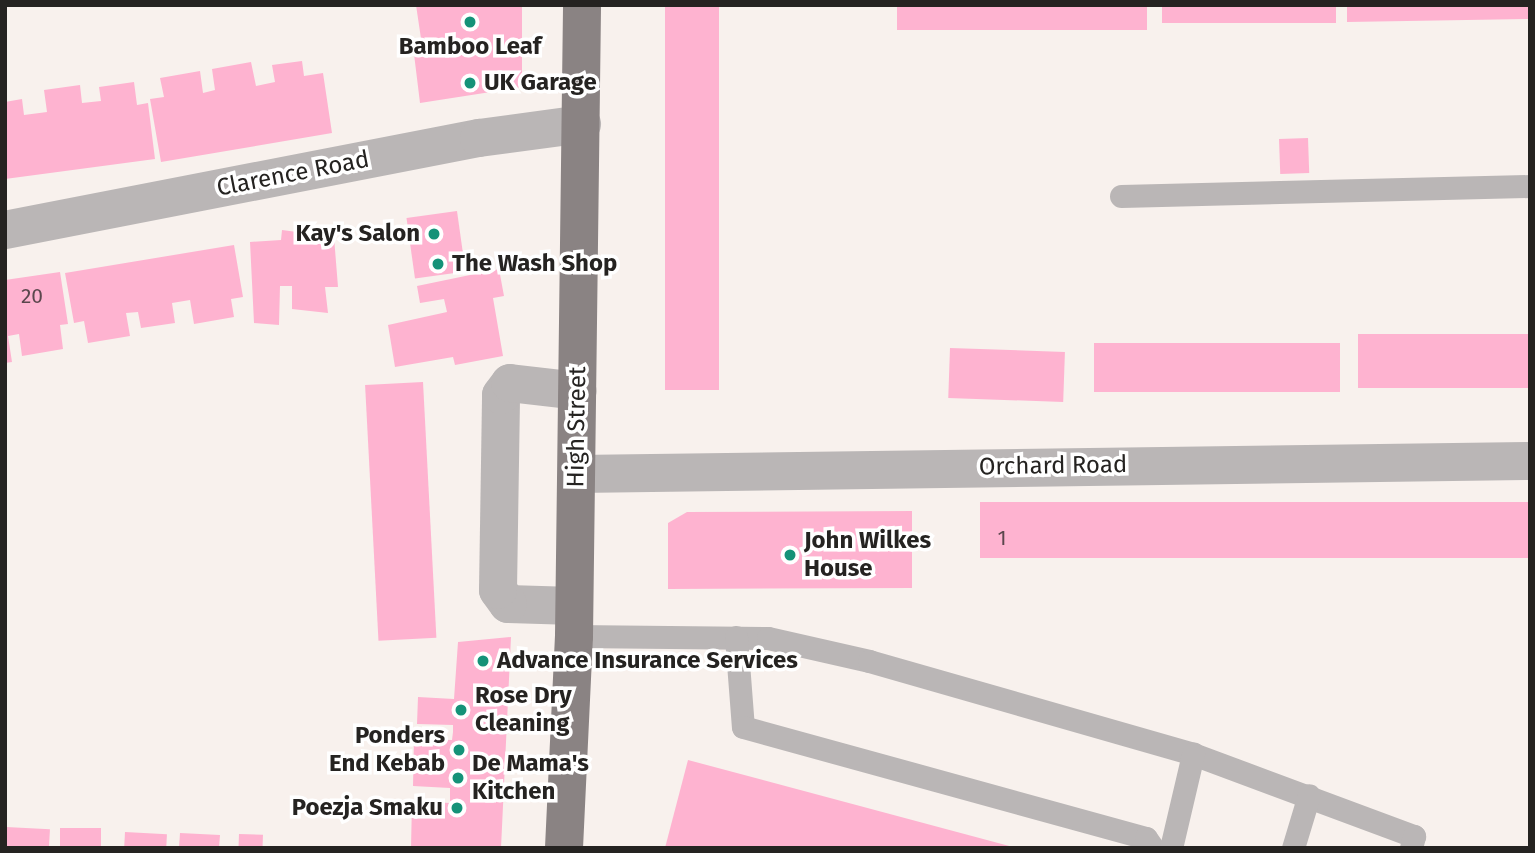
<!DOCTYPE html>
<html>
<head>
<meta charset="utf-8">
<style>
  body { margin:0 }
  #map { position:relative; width:1535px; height:853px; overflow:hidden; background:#f8f1ed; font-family:"Fira Sans",sans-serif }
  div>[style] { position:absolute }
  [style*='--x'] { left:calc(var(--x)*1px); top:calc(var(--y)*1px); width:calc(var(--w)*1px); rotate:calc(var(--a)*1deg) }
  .building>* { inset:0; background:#feb3d0; transform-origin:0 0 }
  .service>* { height:23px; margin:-11.5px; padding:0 11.5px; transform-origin:11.5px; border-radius:11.5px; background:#bab6b6 }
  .minor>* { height:38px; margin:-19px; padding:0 19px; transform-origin:19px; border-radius:19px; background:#bab6b6 }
  .primary>* { height:38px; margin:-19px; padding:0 19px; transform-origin:19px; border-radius:19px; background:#8a8383 }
  .dots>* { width:19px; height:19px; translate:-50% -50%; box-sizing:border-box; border:4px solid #fff; border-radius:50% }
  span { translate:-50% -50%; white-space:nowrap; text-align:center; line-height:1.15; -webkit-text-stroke:7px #fff; paint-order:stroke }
  .number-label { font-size:21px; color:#5b474d }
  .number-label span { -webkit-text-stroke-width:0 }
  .poi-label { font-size:24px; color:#252321; font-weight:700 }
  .left { translate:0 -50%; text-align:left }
  .right { translate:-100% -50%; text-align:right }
  .street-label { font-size:24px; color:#252321 }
  .frame { position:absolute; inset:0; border:7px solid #252321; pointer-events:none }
</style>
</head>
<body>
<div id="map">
  <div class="building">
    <div style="clip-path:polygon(416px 5px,522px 5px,522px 87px,420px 103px,414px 54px,423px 52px)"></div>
    <div style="left:665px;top:5px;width:54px;height:385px"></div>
    <div style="left:897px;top:5px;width:250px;height:25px"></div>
    <div style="left:1162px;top:5px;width:174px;height:18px"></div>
    <div style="clip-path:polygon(1347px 5px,1530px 5px,1530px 19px,1347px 22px)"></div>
    <div style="clip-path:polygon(302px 61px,304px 76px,323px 73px,332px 133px,161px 162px,150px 99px,164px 97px,160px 78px,200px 71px,203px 93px,215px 90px,212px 69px,251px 62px,256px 86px,275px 82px,272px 65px)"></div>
    <div style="clip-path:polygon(134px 82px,137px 105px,148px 103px,155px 159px,5px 179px,5px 102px,22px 99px,24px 115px,47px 112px,44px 90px,80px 85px,82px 103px,101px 101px,99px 87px)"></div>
    <div style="left:1308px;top:138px;width:35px;height:29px;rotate:88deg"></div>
    <div style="left:457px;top:211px;width:61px;height:51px;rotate:82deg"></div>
    <div style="clip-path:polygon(282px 230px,334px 237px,338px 287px,325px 287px,328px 313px,292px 309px,292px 286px,280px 286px,279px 325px,254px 323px,250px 242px,281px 240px)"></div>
    <div style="clip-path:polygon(234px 245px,243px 297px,231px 299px,234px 317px,194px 324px,190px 300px,172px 303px,175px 323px,141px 328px,138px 312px,126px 313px,130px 336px,88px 343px,84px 321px,74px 323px,65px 273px)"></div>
    <div style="clip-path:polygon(499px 269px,504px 296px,493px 298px,503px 356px,455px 365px,453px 357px,395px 367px,388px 325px,447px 312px,444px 299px,420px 303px,417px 286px)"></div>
    <div style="clip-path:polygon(60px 272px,68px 324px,60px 325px,63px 349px,22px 356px,19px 334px,8px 336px,12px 362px,5px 363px,5px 280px)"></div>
    <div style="left:1530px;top:334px;width:54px;height:172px;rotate:90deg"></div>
    <div style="left:1094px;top:343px;width:246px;height:49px"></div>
    <div style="left:950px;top:348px;width:115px;height:50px;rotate:2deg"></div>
    <div style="left:423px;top:382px;width:256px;height:58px;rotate:87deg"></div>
    <div style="left:1530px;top:502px;width:56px;height:550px;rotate:90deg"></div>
    <div style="clip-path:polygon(912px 511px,912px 588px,668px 589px,668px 523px,687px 512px)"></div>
    <div style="clip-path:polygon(511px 637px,501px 848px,411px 848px,412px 801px,450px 803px,450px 788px,413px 786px,414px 739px,452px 740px,453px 732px,453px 725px,417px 724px,418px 697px,454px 699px,458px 642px)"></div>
    <div style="clip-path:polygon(688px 760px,1013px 847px,1013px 848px,665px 848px)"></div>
    <div style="left:6px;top:827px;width:44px;height:21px;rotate:3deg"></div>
    <div style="left:60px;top:828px;width:41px;height:20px"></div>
    <div style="left:125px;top:832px;width:42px;height:16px;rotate:3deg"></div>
    <div style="clip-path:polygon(180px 833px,220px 835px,219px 848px,179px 848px)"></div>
    <div style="left:239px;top:834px;width:24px;height:14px;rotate:2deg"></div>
  </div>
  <div class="service">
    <div style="--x:1121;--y:196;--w:409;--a:-1.4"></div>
    <div style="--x:574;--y:636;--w:194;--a:0.6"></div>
    <div style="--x:768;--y:638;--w:104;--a:12.8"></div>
    <div style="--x:869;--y:661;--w:337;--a:16"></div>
    <div style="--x:1193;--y:754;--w:236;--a:20.4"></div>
    <div style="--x:1414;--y:836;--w:12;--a:104"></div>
    <div style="--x:736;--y:637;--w:90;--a:85.6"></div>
    <div style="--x:743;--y:727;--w:418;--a:15.4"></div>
    <div style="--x:1146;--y:838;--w:12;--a:55"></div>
    <div style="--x:1171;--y:848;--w:97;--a:-76.8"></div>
    <div style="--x:1293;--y:848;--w:55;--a:-73.2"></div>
  </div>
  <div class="minor">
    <div style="--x:5;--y:230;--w:483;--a:-11"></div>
    <div style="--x:479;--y:138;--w:104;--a:-7.7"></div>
    <div style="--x:577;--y:474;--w:953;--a:-0.78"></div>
    <div style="--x:574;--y:606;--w:66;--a:-178.3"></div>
    <div style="--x:508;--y:604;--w:17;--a:-126"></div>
    <div style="--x:498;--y:590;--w:195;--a:-89.1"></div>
    <div style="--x:501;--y:395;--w:15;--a:-53"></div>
    <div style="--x:510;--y:383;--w:68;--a:6.7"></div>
  </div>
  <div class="primary">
    <div style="--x:564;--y:848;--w:212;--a:-87.3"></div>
    <div style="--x:574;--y:636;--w:631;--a:-89.27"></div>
  </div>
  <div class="dots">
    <div style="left:470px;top:22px;background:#159278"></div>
    <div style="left:470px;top:83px;background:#159278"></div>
    <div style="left:434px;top:234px;background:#159278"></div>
    <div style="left:438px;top:264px;background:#159278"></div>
    <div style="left:790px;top:555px;background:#159278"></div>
    <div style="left:483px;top:661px;background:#159278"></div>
    <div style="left:461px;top:710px;background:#159278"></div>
    <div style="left:459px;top:750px;background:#159278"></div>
    <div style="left:458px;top:778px;background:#159278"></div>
    <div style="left:457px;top:808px;background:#159278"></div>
  </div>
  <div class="number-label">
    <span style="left:32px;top:296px">20</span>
    <span style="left:1002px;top:538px">1</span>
  </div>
  <div class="poi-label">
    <span style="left:470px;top:47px">Bamboo Leaf</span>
    <span class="left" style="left:484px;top:83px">UK Garage</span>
    <span class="right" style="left:420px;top:234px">Kay's Salon</span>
    <span class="left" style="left:452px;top:264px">The Wash Shop</span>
    <span class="left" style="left:804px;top:555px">John Wilkes<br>House</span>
    <span class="left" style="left:497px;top:661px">Advance Insurance Services</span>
    <span class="left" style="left:475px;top:710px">Rose Dry<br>Cleaning</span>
    <span class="right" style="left:445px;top:750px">Ponders<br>End Kebab</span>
    <span class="left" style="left:472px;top:778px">De Mama's<br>Kitchen</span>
    <span class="right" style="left:443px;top:808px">Poezja Smaku</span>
  </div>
  <div class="street-label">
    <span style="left:293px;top:174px;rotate:-11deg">Clarence Road</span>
    <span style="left:577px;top:427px;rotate:-89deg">High Street</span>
    <span style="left:1053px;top:466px;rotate:-1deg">Orchard Road</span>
  </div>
  <div class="frame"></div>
</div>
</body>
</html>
